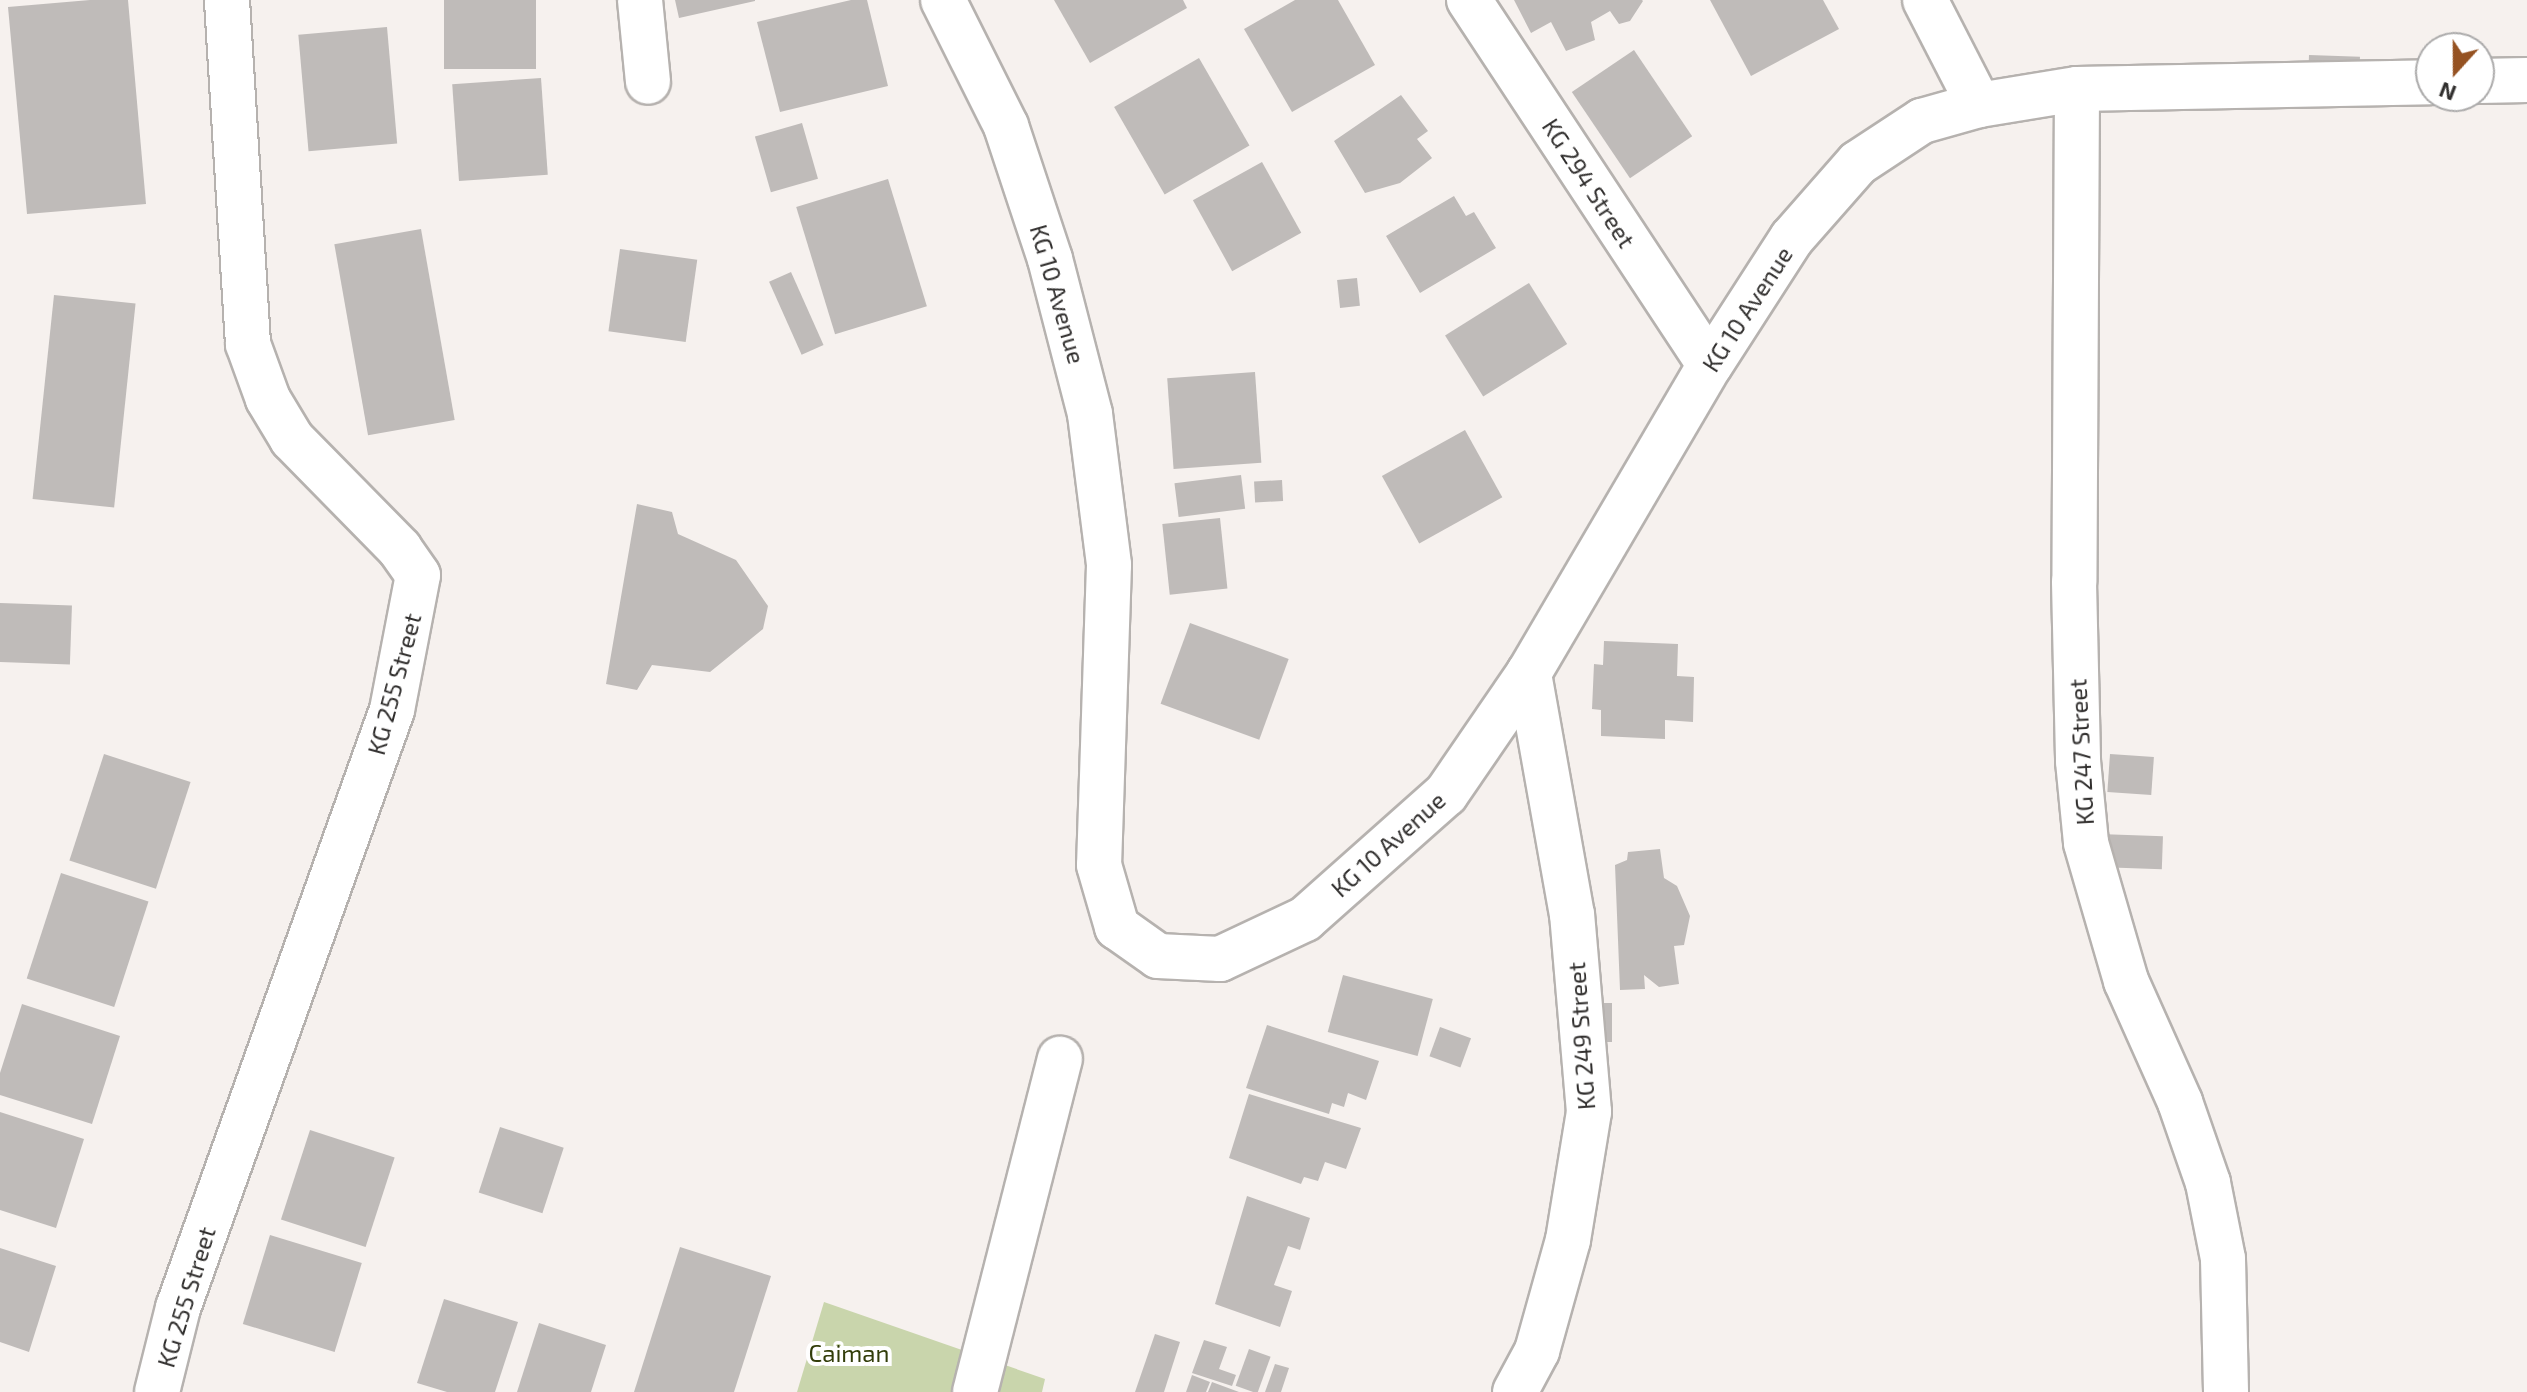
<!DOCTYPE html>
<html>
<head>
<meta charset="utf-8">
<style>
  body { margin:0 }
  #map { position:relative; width:2527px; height:1392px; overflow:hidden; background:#f6f1ee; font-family:"Exo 2",sans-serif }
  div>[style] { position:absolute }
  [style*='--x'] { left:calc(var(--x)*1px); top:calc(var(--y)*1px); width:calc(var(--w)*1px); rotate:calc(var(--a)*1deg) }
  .green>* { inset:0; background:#c9d5ac }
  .building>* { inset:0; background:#bfbbb9; transform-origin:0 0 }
  .roads { filter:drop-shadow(2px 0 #b6b2af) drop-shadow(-2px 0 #b6b2af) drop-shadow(0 2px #b6b2af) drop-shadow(0 -2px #b6b2af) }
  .minor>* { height:44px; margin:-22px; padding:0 22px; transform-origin:22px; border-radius:22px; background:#fff }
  span { translate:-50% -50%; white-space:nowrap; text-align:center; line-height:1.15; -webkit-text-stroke:8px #fff; paint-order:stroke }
  .street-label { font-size:24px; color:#302e2d }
  .park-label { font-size:24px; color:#323d0a }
  .north { position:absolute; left:2415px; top:32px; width:80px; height:80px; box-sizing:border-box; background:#fff; border:2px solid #acabab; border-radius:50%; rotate:201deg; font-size:22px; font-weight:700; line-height:32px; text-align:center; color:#302e2d }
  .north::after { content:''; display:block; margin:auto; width:28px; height:36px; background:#955222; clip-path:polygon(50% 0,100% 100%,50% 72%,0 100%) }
</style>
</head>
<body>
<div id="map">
  <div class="green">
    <div style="clip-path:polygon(824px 1302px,1045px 1379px,1042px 1392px,797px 1392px)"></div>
  </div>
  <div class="building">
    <div style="clip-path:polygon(90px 0,128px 0,146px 204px,27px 214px,8px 7px)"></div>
    <div style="left:444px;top:0;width:92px;height:69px"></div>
    <div style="clip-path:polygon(675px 0,755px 0,755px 1px,679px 18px)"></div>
    <div style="clip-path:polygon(851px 0,867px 0,888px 86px,780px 112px,757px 22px)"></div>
    <div style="clip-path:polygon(1054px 0,1183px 0,1187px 8px,1090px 63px)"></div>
    <div style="clip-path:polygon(1295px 0,1338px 0,1375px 65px,1292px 112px,1244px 29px)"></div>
    <div style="clip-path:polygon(1514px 0,1642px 0,1643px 1px,1630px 21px,1619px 24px,1610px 11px,1591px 22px,1595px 40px,1566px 51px,1551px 22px,1531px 33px)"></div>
    <div style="clip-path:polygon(1710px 0,1823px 0,1839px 29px,1751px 76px)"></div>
    <div style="left:387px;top:27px;width:117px;height:89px;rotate:85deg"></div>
    <div style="left:1634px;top:50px;width:104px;height:75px;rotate:56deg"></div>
    <div style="left:2309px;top:55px;width:51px;height:16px;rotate:2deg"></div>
    <div style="left:1199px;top:58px;width:101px;height:98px;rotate:60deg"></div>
    <div style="left:541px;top:78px;width:97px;height:89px;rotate:86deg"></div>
    <div style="clip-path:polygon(1401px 95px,1428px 131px,1417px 139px,1432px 158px,1400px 183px,1365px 193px,1334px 141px)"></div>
    <div style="left:802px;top:123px;width:58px;height:49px;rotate:74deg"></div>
    <div style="left:1262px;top:162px;width:81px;height:79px;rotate:61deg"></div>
    <div style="left:888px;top:179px;width:133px;height:96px;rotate:73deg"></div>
    <div style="clip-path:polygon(1454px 196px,1466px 216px,1474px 212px,1496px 248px,1420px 293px,1386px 236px)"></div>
    <div style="left:421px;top:229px;width:194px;height:88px;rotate:80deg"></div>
    <div style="left:620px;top:249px;width:78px;height:83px;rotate:8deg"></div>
    <div style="left:791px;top:272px;width:80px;height:24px;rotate:66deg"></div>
    <div style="left:1357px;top:278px;width:28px;height:20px;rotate:84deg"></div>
    <div style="left:1529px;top:283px;width:72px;height:99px;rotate:58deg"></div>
    <div style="left:54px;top:295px;width:82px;height:205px;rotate:6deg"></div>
    <div style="left:1255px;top:372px;width:91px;height:88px;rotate:86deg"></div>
    <div style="left:1465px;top:430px;width:77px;height:95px;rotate:61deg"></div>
    <div style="left:1241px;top:475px;width:34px;height:67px;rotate:83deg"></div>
    <div style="left:1282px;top:480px;width:21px;height:28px;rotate:87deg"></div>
    <div style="clip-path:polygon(637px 504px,672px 512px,678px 534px,736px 560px,768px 606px,763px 629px,710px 672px,652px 665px,637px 690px,606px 684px)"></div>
    <div style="left:1220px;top:518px;width:71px;height:58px;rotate:84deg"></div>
    <div style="left:0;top:603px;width:72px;height:59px;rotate:2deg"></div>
    <div style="left:1190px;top:623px;width:105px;height:86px;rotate:20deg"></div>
    <div style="clip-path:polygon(1604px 641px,1678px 644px,1677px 676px,1694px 677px,1693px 722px,1665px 720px,1665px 739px,1601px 736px,1601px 710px,1592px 709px,1594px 664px,1603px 665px)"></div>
    <div style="left:104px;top:754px;width:91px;height:112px;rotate:18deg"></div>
    <div style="left:2110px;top:754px;width:44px;height:38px;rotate:4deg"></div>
    <div style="left:2099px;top:834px;width:64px;height:33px;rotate:2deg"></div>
    <div style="clip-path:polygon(1660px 849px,1664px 878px,1677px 886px,1690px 916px,1684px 945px,1674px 946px,1679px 984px,1659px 987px,1644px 975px,1645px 989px,1620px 990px,1615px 865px,1627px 860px,1628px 852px)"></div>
    <div style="left:61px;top:873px;width:92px;height:111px;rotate:18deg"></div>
    <div style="left:1343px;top:975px;width:93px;height:59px;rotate:15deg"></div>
    <div style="left:1612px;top:1003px;width:39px;height:17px;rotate:90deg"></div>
    <div style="clip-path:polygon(22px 1004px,120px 1036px,92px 1124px,0 1095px,0 1073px)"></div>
    <div style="clip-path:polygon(1267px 1025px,1379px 1061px,1366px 1100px,1348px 1093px,1344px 1107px,1332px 1103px,1329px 1114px,1246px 1088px)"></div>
    <div style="left:1440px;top:1027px;width:33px;height:31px;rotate:20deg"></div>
    <div style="clip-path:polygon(1249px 1094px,1361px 1128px,1346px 1169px,1325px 1162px,1318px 1181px,1304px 1177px,1301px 1184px,1229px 1158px)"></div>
    <div style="clip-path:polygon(0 1112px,84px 1139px,56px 1228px,0 1210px)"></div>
    <div style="left:500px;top:1127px;width:67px;height:69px;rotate:18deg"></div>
    <div style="left:310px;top:1130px;width:89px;height:94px;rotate:18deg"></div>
    <div style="clip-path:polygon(1247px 1196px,1310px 1218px,1300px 1250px,1288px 1246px,1274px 1285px,1292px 1291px,1280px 1327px,1215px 1304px)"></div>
    <div style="left:270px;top:1235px;width:96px;height:93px;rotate:17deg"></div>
    <div style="clip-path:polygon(680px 1247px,771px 1276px,734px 1392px,634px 1392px)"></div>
    <div style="clip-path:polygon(0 1248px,56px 1266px,29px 1352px,0 1342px)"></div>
    <div style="clip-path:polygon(444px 1299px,518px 1322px,495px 1392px,447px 1392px,417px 1383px)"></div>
    <div style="clip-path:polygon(539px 1323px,606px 1345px,591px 1392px,517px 1392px)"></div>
    <div style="clip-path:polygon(1155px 1334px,1180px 1342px,1164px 1392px,1135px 1392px)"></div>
    <div style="clip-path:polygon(1204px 1340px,1227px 1347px,1219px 1369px,1236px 1375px,1232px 1386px,1192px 1373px)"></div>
    <div style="left:1249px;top:1349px;width:23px;height:39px;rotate:20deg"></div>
    <div style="clip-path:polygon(1275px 1364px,1289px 1368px,1281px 1392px,1265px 1392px)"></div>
    <div style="clip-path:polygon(1192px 1375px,1210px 1382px,1206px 1392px,1186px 1392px)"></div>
    <div style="clip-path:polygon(1212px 1382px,1239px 1392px,1208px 1392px)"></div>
  </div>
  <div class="roads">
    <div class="minor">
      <div style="--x:640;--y:0;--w:82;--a:84.4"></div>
      <div style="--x:943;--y:0;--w:141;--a:63.4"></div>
      <div style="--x:1006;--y:126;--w:140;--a:71.7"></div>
      <div style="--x:1050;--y:259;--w:160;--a:75.5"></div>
      <div style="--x:1090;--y:414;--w:152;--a:82.8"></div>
      <div style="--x:1109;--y:565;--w:300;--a:91.9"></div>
      <div style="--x:1099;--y:865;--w:65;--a:73.8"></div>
      <div style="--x:1117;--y:927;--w:50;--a:35.3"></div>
      <div style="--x:1158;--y:956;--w:62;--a:2.8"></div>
      <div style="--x:1220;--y:959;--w:94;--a:-25.2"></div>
      <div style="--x:1305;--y:919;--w:188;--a:-41.6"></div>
      <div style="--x:1446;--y:794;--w:147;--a:-55.6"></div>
      <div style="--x:1529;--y:673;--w:357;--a:-59.6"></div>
      <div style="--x:1710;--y:365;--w:151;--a:-57.2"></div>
      <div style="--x:1792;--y:238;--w:100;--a:-48.7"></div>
      <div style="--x:1858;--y:163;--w:77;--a:-33.3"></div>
      <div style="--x:1922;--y:121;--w:59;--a:-15.7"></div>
      <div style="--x:1979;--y:105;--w:99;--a:-9.3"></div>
      <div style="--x:2077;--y:89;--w:354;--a:-1.1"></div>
      <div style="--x:1469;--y:0;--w:437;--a:56.6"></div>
      <div style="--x:1925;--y:0;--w:118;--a:62.8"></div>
      <div style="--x:2479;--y:81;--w:48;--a:-1.2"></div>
      <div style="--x:2077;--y:89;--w:493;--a:90.3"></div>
      <div style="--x:2074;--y:582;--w:179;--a:88.7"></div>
      <div style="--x:2078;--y:761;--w:82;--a:84.4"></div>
      <div style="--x:2086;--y:843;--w:144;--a:73.8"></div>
      <div style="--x:2126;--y:981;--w:133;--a:65.9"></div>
      <div style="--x:2180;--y:1102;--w:86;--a:70.9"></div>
      <div style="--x:2208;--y:1183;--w:77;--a:78.8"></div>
      <div style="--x:2223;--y:1259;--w:133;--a:88.7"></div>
      <div style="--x:157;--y:1392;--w:87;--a:-76"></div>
      <div style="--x:178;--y:1308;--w:635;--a:-70.31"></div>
      <div style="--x:392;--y:710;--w:137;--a:-79.1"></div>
      <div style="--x:418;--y:575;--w:32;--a:-125"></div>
      <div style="--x:400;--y:549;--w:154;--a:-134.5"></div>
      <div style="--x:292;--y:439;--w:47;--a:-121"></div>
      <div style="--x:268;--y:399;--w:59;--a:-110"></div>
      <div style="--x:248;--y:344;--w:345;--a:-93.5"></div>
      <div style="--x:975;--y:1392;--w:344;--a:-75.7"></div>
      <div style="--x:1515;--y:1392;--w:47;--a:-61.8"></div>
      <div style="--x:1537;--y:1351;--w:115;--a:-74.4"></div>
      <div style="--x:1568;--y:1240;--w:130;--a:-80.7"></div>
      <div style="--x:1589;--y:1112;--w:198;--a:-94.9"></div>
      <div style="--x:1572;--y:915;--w:246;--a:-100.1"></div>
    </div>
  </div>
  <div class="street-label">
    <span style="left:1589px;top:183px;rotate:57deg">KG 294 Street</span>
    <span style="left:1058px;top:294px;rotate:74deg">KG 10 Avenue</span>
    <span style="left:1747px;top:309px;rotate:-57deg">KG 10 Avenue</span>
    <span style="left:394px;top:684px;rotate:-75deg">KG 255 Street</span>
    <span style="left:2081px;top:752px;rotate:-93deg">KG 247 Street</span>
    <span style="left:1388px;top:844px;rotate:-42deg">KG 10 Avenue</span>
    <span style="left:1581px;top:1036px;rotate:-94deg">KG 249 Street</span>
    <span style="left:186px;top:1297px;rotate:-73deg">KG 255 Street</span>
  </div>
  <div class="park-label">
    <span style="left:849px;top:1353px">Caiman</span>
  </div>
  <div class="north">N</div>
</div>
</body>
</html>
